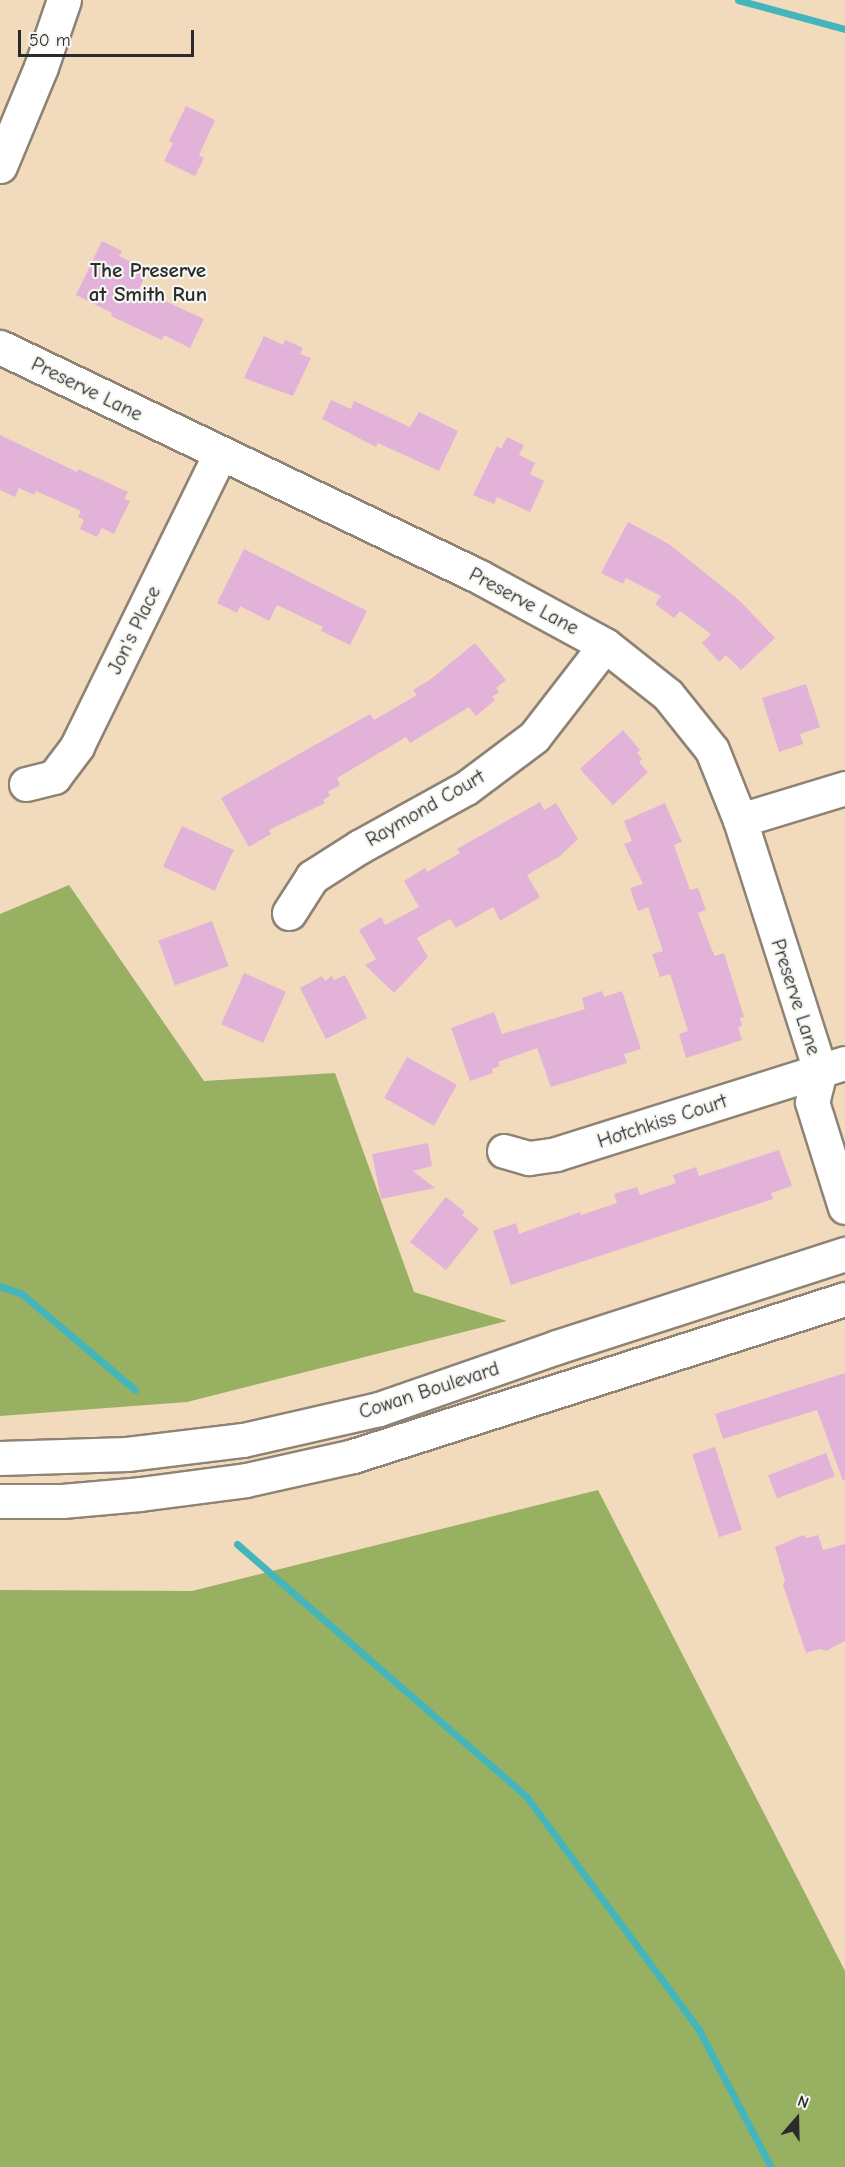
<!DOCTYPE html>
<html>
<head>
<meta charset="utf-8">
<style>
  body { margin:0 }
  #map { position:relative; width:845px; height:2167px; overflow:hidden; background:#f2dbbc; font-family:"Comic Neue",sans-serif }
  div>[style] { position:absolute }
  [style*='--x'] { left:calc(var(--x)*1px); top:calc(var(--y)*1px); width:calc(var(--w)*1px); rotate:calc(var(--a)*1deg) }
  .forest>* { inset:0; background:#97b061 }
  .stream>* { height:7px; margin:-3.5px; padding:0 3.5px; transform-origin:3.5px; border-radius:3.5px; background:#45b5bc }
  .building>* { inset:0; background:#e2b2d9; transform-origin:0 0 }
  .roads { filter:drop-shadow(2px 0 #8e8374) drop-shadow(-2px 0 #8e8374) drop-shadow(0 2px #8e8374) drop-shadow(0 -2px #8e8374) }
  .minor>* { height:33px; margin:-16.5px; padding:0 16.5px; transform-origin:16.5px; border-radius:16.5px; background:#fff }
  .major>* { height:33px; margin:-16.5px; padding:0 16.5px; transform-origin:16.5px; border-radius:16.5px; background:#fff }
  span { translate:-50% -50%; white-space:nowrap; text-align:center; line-height:1.15; -webkit-text-stroke:4.5px #f6f6f2; paint-order:stroke }
  .street-label { font-size:20px; color:#2b2b2b }
  .neighbourhood-label { font-size:21px; color:#2b2b2b; font-weight:700 }
  .north { position:absolute; left:767px; top:2089px; width:60px; height:60px; -webkit-text-stroke:4px #f6f6f2; paint-order:stroke; rotate:20deg; font-size:16px; font-weight:700; line-height:24px; text-align:center; color:#2b2b2b }
  .north::after { content:''; display:block; margin:auto; width:21px; height:27px; background:#2b2b2b; clip-path:polygon(50% 0,100% 100%,50% 72%,0 100%) }
  .scale { position:absolute; left:18px; top:30px; width:176px; height:27px; box-sizing:border-box; border:3px solid #2b2b2b; border-top:0; padding-left:8px; font-size:18px; line-height:21px; white-space:nowrap; color:#2b2b2b; -webkit-text-stroke:4px #f6f6f2; paint-order:stroke }
</style>
</head>
<body>
<div id="map">
  <div class="forest">
    <div style="clip-path:polygon(69px 885px,204px 1081px,335px 1073px,414px 1292px,507px 1321px,187px 1402px,0 1416px,0 914px)"></div>
    <div style="clip-path:polygon(598px 1490px,845px 1971px,845px 2167px,0 2167px,0 1590px,192px 1591px)"></div>
  </div>
  <div class="stream">
    <div style="--x:738;--y:0;--w:111;--a:15.2"></div>
    <div style="--x:0;--y:1286;--w:23;--a:20"></div>
    <div style="--x:22;--y:1294;--w:148;--a:40.3"></div>
    <div style="--x:237;--y:1544;--w:383;--a:41.1"></div>
    <div style="--x:526;--y:1796;--w:291;--a:53.5"></div>
    <div style="--x:699;--y:2030;--w:155;--a:62.3"></div>
  </div>
  <div class="building">
    <div style="clip-path:polygon(186px 106px,215px 120px,199px 155px,204px 158px,195px 176px,164px 161px,173px 143px,169px 141px)"></div>
    <div style="clip-path:polygon(102px 241px,122px 251px,119px 256px,148px 270px,139px 289px,204px 319px,190px 348px,164px 335px,162px 340px,111px 316px,112px 313px,76px 295px)"></div>
    <div style="clip-path:polygon(264px 336px,283px 345px,285px 340px,303px 348px,300px 354px,311px 358px,293px 396px,244px 378px)"></div>
    <div style="clip-path:polygon(331px 400px,351px 409px,354px 401px,410px 427px,419px 412px,458px 431px,439px 471px,378px 443px,376px 447px,322px 419px)"></div>
    <div style="clip-path:polygon(0 435px,77px 472px,78px 469px,128px 492px,124px 499px,130px 501px,114px 534px,102px 528px,97px 537px,80px 529px,84px 520px,78px 517px,81px 511px,36px 491px,34px 495px,19px 488px,15px 497px,0 490px)"></div>
    <div style="clip-path:polygon(507px 437px,524px 445px,519px 455px,535px 463px,530px 474px,544px 481px,530px 512px,497px 497px,494px 504px,473px 495px,497px 446px,501px 449px)"></div>
    <div style="clip-path:polygon(628px 522px,669px 544px,740px 601px,775px 638px,741px 670px,726px 655px,719px 662px,702px 643px,711px 634px,680px 611px,674px 618px,655px 604px,661px 596px,626px 578px,623px 584px,601px 573px)"></div>
    <div style="clip-path:polygon(244px 549px,367px 611px,350px 645px,321px 631px,323px 627px,277px 605px,269px 621px,240px 606px,237px 613px,217px 603px)"></div>
    <div style="clip-path:polygon(475px 643px,506px 680px,496px 688px,499px 692px,492px 697px,495px 700px,476px 716px,469px 707px,410px 743px,406px 737px,337px 778px,340px 785px,328px 792px,330px 796px,323px 800px,325px 803px,269px 830px,271px 834px,249px 847px,221px 798px,370px 714px,374px 720px,417px 695px,413px 690px,431px 679px)"></div>
    <div style="clip-path:polygon(806px 684px,820px 727px,800px 734px,803px 744px,779px 752px,762px 698px)"></div>
    <div style="clip-path:polygon(623px 730px,640px 750px,637px 753px,642px 759px,639px 762px,648px 772px,613px 805px,580px 769px)"></div>
    <div style="clip-path:polygon(540px 802px,544px 810px,556px 803px,578px 839px,560px 856px,527px 875px,540px 897px,500px 921px,493px 907px,456px 928px,450px 919px,417px 938px,428px 957px,394px 993px,365px 965px,376px 959px,359px 930px,381px 917px,385px 925px,419px 907px,404px 881px,425px 868px,427px 872px,460px 853px,457px 849px)"></div>
    <div style="clip-path:polygon(665px 803px,682px 842px,674px 845px,690px 890px,698px 888px,706px 910px,698px 913px,711px 948px,715px 956px,724px 953px,744px 1017px,740px 1018px,742px 1026px,738px 1027px,742px 1040px,686px 1058px,679px 1034px,688px 1031px,670px 974px,660px 977px,652px 954px,663px 951px,648px 907px,638px 911px,630px 888px,643px 884px,624px 844px,632px 841px,624px 821px)"></div>
    <div style="left:182px;top:826px;width:57px;height:45px;rotate:25deg"></div>
    <div style="left:212px;top:921px;width:48px;height:57px;rotate:70deg"></div>
    <div style="left:244px;top:973px;width:46px;height:56px;rotate:24deg"></div>
    <div style="clip-path:polygon(345px 975px,367px 1018px,326px 1039px,300px 988px,322px 976px,325px 981px,332px 976px,334px 980px)"></div>
    <div style="clip-path:polygon(602px 991px,604px 997px,622px 991px,641px 1049px,624px 1054px,627px 1063px,551px 1087px,537px 1048px,498px 1062px,500px 1066px,492px 1069px,493px 1073px,470px 1081px,451px 1028px,494px 1012px,502px 1034px,585px 1009px,582px 998px)"></div>
    <div style="left:407px;top:1057px;width:57px;height:47px;rotate:29deg"></div>
    <div style="clip-path:polygon(428px 1143px,432px 1166px,413px 1171px,435px 1188px,381px 1199px,372px 1154px)"></div>
    <div style="clip-path:polygon(779px 1150px,792px 1186px,771px 1193px,773px 1199px,511px 1285px,493px 1231px,516px 1223px,519px 1234px,580px 1212px,581px 1215px,617px 1203px,614px 1194px,637px 1187px,640px 1195px,676px 1183px,673px 1175px,696px 1167px,699px 1176px)"></div>
    <div style="clip-path:polygon(446px 1197px,465px 1212px,462px 1215px,479px 1229px,446px 1270px,410px 1242px)"></div>
    <div style="clip-path:polygon(845px 1373px,845px 1480px,843px 1481px,817px 1410px,723px 1439px,715px 1414px)"></div>
    <div style="left:715px;top:1447px;width:87px;height:24px;rotate:72deg"></div>
    <div style="left:826px;top:1453px;width:25px;height:62px;rotate:69deg"></div>
    <div style="clip-path:polygon(803px 1535px,807px 1538px,818px 1535px,823px 1550px,845px 1544px,845px 1641px,826px 1651px,820px 1649px,806px 1653px,783px 1585px,785px 1581px,775px 1547px)"></div>
  </div>
  <div class="roads">
    <div class="minor">
      <div style="--x:0;--y:166;--w:107;--a:-67.5"></div>
      <div style="--x:41;--y:67;--w:71;--a:-71.1"></div>
      <div style="--x:0;--y:347;--w:530;--a:25.6"></div>
      <div style="--x:478;--y:576;--w:145;--a:28.5"></div>
      <div style="--x:605;--y:645;--w:80;--a:38.4"></div>
      <div style="--x:668;--y:695;--w:70;--a:51.3"></div>
      <div style="--x:712;--y:750;--w:75;--a:68.2"></div>
      <div style="--x:740;--y:820;--w:263;--a:72.3"></div>
      <div style="--x:820;--y:1071;--w:32;--a:104"></div>
      <div style="--x:812;--y:1102;--w:110;--a:72.6"></div>
      <div style="--x:26;--y:784;--w:29;--a:-14"></div>
      <div style="--x:54;--y:777;--w:39;--a:-53"></div>
      <div style="--x:77;--y:746;--w:325;--a:-63.9"></div>
      <div style="--x:740;--y:820;--w:110;--a:-16.9"></div>
      <div style="--x:289;--y:913;--w:43;--a:-57.4"></div>
      <div style="--x:312;--y:877;--w:56;--a:-32.6"></div>
      <div style="--x:359;--y:847;--w:122;--a:-28.9"></div>
      <div style="--x:466;--y:788;--w:85;--a:-36.9"></div>
      <div style="--x:534;--y:737;--w:116;--a:-52.3"></div>
      <div style="--x:504;--y:1151;--w:26;--a:16"></div>
      <div style="--x:529;--y:1158;--w:27;--a:-8"></div>
      <div style="--x:556;--y:1154;--w:303;--a:-17.5"></div>
    </div>
    <div class="major">
      <div style="--x:0;--y:1458;--w:127;--a:-1.8"></div>
      <div style="--x:127;--y:1454;--w:117;--a:-6.9"></div>
      <div style="--x:243;--y:1440;--w:139;--a:-12.8"></div>
      <div style="--x:379;--y:1409;--w:188;--a:-19.2"></div>
      <div style="--x:557;--y:1347;--w:303;--a:-17.9"></div>
      <div style="--x:0;--y:1501;--w:62;--a:0"></div>
      <div style="--x:62;--y:1501;--w:78;--a:-5.1"></div>
      <div style="--x:140;--y:1494;--w:107;--a:-7.5"></div>
      <div style="--x:246;--y:1480;--w:110;--a:-12.6"></div>
      <div style="--x:353;--y:1456;--w:516;--a:-17.7"></div>
    </div>
  </div>
  <div class="street-label">
    <span style="left:87px;top:389px;rotate:26deg">Preserve Lane</span>
    <span style="left:524px;top:601px;rotate:28deg">Preserve Lane</span>
    <span style="left:134px;top:630px;rotate:-64deg">Jon's Place</span>
    <span style="left:425px;top:808px;rotate:-30deg">Raymond Court</span>
    <span style="left:796px;top:997px;rotate:72deg">Preserve Lane</span>
    <span style="left:662px;top:1121px;rotate:-18deg">Hotchkiss Court</span>
    <span style="left:429px;top:1390px;rotate:-18deg">Cowan Boulevard</span>
  </div>
  <div class="neighbourhood-label">
    <span style="left:148px;top:282px">The Preserve<br>at Smith Run</span>
  </div>
  <div class="north">N</div>
  <div class="scale">50 m</div>
</div>
</body>
</html>
